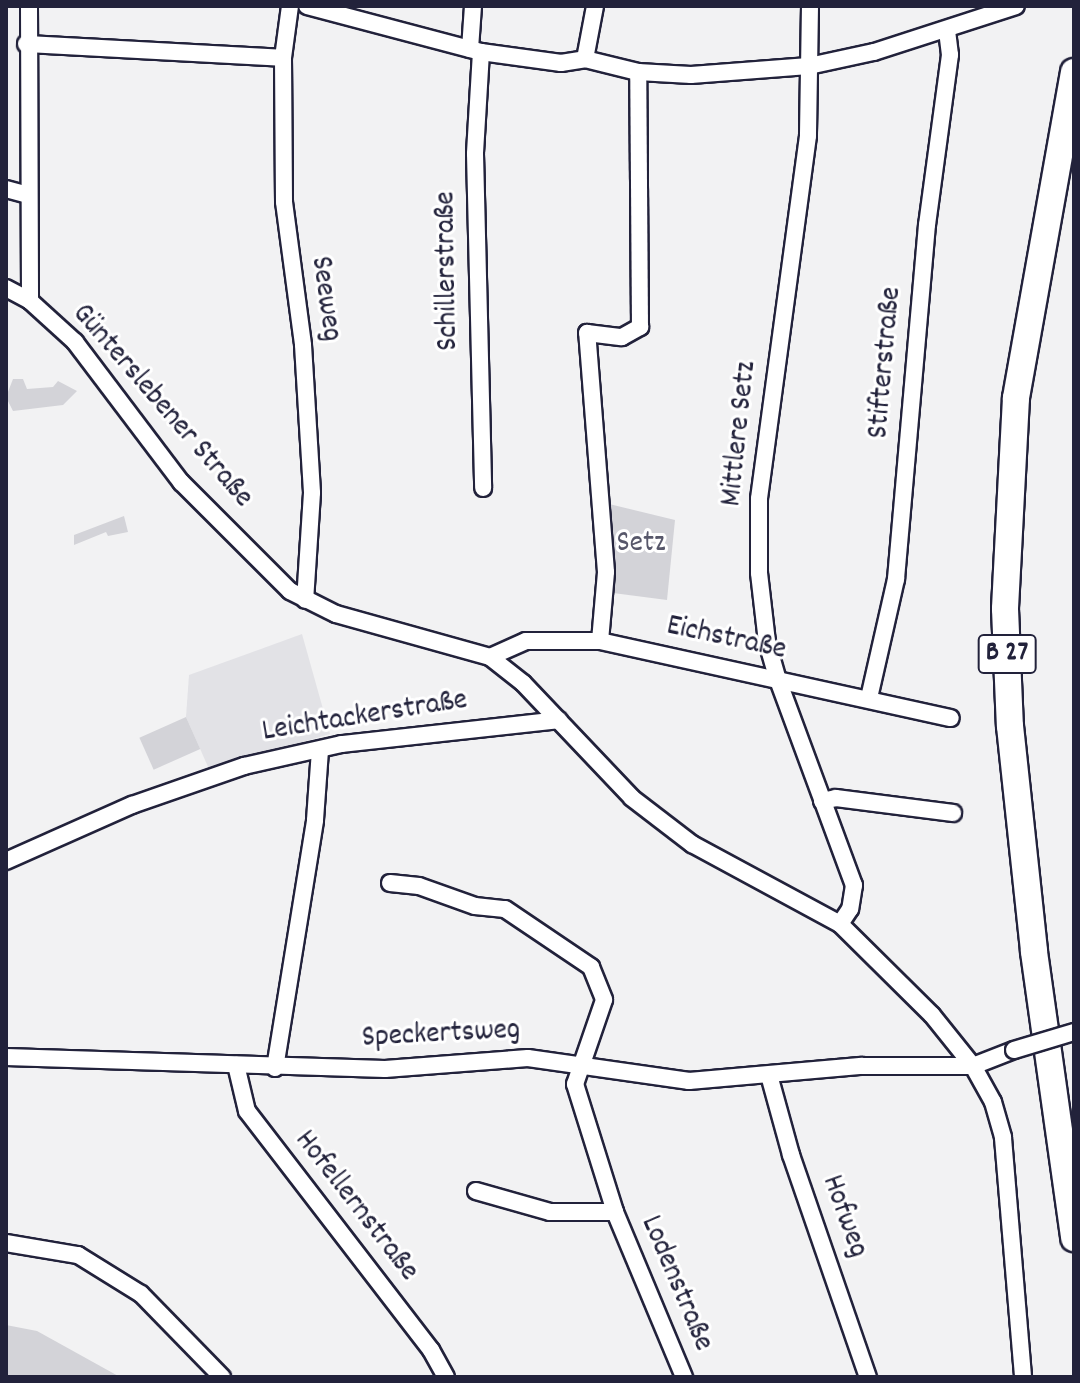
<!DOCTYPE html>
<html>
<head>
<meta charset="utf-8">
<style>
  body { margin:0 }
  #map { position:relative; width:1080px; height:1383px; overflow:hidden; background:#f2f2f3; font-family:Dekko,sans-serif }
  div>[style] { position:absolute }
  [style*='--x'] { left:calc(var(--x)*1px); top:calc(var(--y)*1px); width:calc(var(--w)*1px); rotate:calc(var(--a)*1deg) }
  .built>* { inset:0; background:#e2e2e6 }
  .green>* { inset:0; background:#d3d3d8; transform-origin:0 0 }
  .roads { filter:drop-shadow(2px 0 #22223b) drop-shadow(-2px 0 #22223b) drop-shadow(0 2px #22223b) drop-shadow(0 -2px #22223b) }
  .street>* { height:16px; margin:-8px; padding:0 8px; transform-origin:8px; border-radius:8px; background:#fff }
  .primary>* { height:26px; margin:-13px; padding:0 13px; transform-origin:13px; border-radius:13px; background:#fff }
  .bridges { filter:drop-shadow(2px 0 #22223b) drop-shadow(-2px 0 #22223b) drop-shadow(0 2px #22223b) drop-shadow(0 -2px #22223b) }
  .street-bridge>* { height:16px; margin:-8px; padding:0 8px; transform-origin:8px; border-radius:8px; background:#fff }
  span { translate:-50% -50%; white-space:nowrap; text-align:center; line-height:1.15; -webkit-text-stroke:6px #fff; paint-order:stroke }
  .shield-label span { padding:2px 6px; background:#fff; border:2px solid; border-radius:6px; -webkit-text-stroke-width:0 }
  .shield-label { font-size:28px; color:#22223b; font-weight:700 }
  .street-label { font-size:30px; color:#22223b }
  .park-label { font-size:30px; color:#57576a }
  .frame { position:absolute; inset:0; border:8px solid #22223b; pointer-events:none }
</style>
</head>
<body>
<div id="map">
  <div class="built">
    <div style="clip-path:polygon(302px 634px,330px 734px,209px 769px,186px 717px,189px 675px)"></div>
  </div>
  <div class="green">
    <div style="clip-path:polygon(13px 379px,23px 379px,27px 389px,53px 387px,58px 381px,77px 391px,63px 405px,13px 411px,6px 397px)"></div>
    <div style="clip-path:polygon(605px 503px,675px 520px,667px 600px,613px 593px)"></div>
    <div style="clip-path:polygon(124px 516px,128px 532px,108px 536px,106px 532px,74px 545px,74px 535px)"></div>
    <div style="left:186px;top:717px;width:35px;height:51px;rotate:66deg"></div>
    <div style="clip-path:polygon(6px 1325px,37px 1331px,120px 1377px,6px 1377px)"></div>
  </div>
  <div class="roads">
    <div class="street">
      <div style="--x:29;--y:6;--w:295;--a:89.8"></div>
      <div style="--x:290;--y:6;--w:52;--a:97.7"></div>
      <div style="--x:283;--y:58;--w:144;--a:89.6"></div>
      <div style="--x:284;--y:202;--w:144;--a:82.4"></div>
      <div style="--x:303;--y:345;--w:148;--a:86.5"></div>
      <div style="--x:312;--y:493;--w:107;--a:93.7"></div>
      <div style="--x:307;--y:6;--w:180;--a:14.8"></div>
      <div style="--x:481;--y:52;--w:81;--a:7.8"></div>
      <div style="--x:561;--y:63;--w:24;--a:-9"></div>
      <div style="--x:585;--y:59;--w:55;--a:13.8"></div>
      <div style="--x:638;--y:72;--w:53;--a:3.2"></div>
      <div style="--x:691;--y:75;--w:118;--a:-4.4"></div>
      <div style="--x:809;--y:66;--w:66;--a:-12.2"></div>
      <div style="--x:874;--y:52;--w:149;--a:-17.9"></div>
      <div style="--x:810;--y:6;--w:130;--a:90.9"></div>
      <div style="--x:808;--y:136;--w:366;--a:97.7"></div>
      <div style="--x:759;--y:499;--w:74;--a:90"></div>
      <div style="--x:759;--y:573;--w:69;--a:83.4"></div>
      <div style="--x:767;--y:642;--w:40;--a:74"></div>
      <div style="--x:778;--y:680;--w:219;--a:69.7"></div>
      <div style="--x:854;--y:885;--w:24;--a:99"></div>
      <div style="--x:850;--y:909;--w:18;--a:124"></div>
      <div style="--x:26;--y:44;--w:257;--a:3.1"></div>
      <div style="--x:470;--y:49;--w:43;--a:-86"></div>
      <div style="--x:481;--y:52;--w:102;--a:93.4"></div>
      <div style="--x:475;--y:154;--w:334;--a:88.6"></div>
      <div style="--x:585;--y:59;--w:54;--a:-79.3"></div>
      <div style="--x:6;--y:189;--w:23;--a:15"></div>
      <div style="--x:6;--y:288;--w:27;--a:28"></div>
      <div style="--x:30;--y:301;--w:61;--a:42.3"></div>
      <div style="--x:75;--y:342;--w:176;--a:52.9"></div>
      <div style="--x:181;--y:482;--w:154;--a:45"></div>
      <div style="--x:290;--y:591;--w:51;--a:26.6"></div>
      <div style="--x:336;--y:614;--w:160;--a:15.6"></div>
      <div style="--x:490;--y:657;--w:42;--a:38.2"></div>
      <div style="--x:523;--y:683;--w:158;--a:46.5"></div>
      <div style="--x:632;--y:798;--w:76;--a:37.5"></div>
      <div style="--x:692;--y:844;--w:168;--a:28.4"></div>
      <div style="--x:840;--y:924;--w:129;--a:44.7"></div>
      <div style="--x:932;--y:1015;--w:65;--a:51.2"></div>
      <div style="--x:973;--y:1066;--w:41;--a:60.9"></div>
      <div style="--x:993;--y:1102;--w:37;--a:74"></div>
      <div style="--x:1003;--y:1138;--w:240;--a:85.2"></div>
      <div style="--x:600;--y:641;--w:69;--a:-85"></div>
      <div style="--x:606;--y:572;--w:240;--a:-94.5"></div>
      <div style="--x:587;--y:333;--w:35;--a:7"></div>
      <div style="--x:622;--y:337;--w:21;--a:-29"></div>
      <div style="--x:640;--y:327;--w:255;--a:-90.4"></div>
      <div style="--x:490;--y:657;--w:39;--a:-24"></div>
      <div style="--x:526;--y:641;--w:74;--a:0"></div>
      <div style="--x:600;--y:641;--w:359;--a:12.4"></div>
      <div style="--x:869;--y:698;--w:122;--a:-77.2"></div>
      <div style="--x:896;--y:579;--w:355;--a:-85"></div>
      <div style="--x:927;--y:225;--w:172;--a:-82.3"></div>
      <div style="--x:950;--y:55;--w:24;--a:-97"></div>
      <div style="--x:822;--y:801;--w:14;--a:-12"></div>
      <div style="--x:836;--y:798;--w:118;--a:7.3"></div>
      <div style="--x:6;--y:861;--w:138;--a:-24"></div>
      <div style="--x:132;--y:805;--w:119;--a:-19.2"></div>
      <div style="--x:244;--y:766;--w:100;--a:-12.7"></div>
      <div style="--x:342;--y:744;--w:218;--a:-6.3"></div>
      <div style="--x:390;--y:883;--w:29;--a:6"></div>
      <div style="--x:419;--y:886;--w:59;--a:19.7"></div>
      <div style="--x:475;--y:906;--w:30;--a:6"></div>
      <div style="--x:505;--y:909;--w:104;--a:34"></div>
      <div style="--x:591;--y:967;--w:35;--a:68"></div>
      <div style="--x:604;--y:1000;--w:89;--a:109"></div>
      <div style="--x:575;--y:1084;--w:134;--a:72.6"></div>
      <div style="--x:615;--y:1212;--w:179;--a:67.3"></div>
      <div style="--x:6;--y:1057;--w:379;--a:1.8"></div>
      <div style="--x:385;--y:1069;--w:143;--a:-4.4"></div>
      <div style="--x:528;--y:1058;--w:163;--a:8.1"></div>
      <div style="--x:689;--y:1081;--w:174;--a:-5"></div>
      <div style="--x:862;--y:1066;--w:111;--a:0"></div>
      <div style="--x:973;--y:1066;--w:44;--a:-21.3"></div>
      <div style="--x:236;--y:1065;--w:47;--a:76.6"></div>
      <div style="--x:247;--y:1111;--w:302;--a:52.4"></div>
      <div style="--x:431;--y:1350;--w:31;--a:61"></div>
      <div style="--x:275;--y:1068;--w:251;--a:-80.8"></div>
      <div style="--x:315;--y:820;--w:70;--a:-85.9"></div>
      <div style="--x:769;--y:1075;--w:83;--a:74.6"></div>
      <div style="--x:791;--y:1155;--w:235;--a:70.9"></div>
      <div style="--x:476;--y:1191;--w:77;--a:15.8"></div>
      <div style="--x:550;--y:1212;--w:65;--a:0"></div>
      <div style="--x:6;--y:1243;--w:73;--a:9.5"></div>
      <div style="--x:78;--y:1255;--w:74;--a:31.8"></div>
      <div style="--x:141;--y:1294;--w:116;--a:45.7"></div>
    </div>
    <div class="primary">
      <div style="--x:1074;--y:72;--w:331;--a:100.1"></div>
      <div style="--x:1016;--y:398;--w:211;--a:93"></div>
      <div style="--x:1005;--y:609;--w:117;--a:87.6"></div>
      <div style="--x:1010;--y:726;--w:227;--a:83.9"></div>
      <div style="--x:1034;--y:952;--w:289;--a:82"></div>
    </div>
  </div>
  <div class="bridges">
    <div class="street-bridge">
      <div style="--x:1014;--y:1050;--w:63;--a:-16.7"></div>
    </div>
  </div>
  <div class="shield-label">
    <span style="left:1007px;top:654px">B 27</span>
  </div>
  <div class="street-label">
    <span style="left:449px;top:271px;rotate:-91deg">Schillerstraße</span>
    <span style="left:324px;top:299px;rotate:82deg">Seeweg</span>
    <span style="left:887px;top:363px;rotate:-85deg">Stifterstraße</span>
    <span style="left:161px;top:407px;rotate:49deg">Günterslebener Straße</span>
    <span style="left:741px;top:434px;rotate:-84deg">Mittlere Setz</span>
    <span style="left:726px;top:640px;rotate:12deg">Eichstraße</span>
    <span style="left:365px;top:718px;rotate:-9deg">Leichtackerstraße</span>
    <span style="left:441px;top:1036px;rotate:-3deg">Speckertsweg</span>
    <span style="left:355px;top:1207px;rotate:52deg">Hofellernstraße</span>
    <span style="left:843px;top:1217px;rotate:70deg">Hofweg</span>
    <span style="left:675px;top:1284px;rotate:67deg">Lodenstraße</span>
  </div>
  <div class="park-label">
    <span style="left:641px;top:545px">Setz</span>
  </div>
  <div class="frame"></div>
</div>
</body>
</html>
